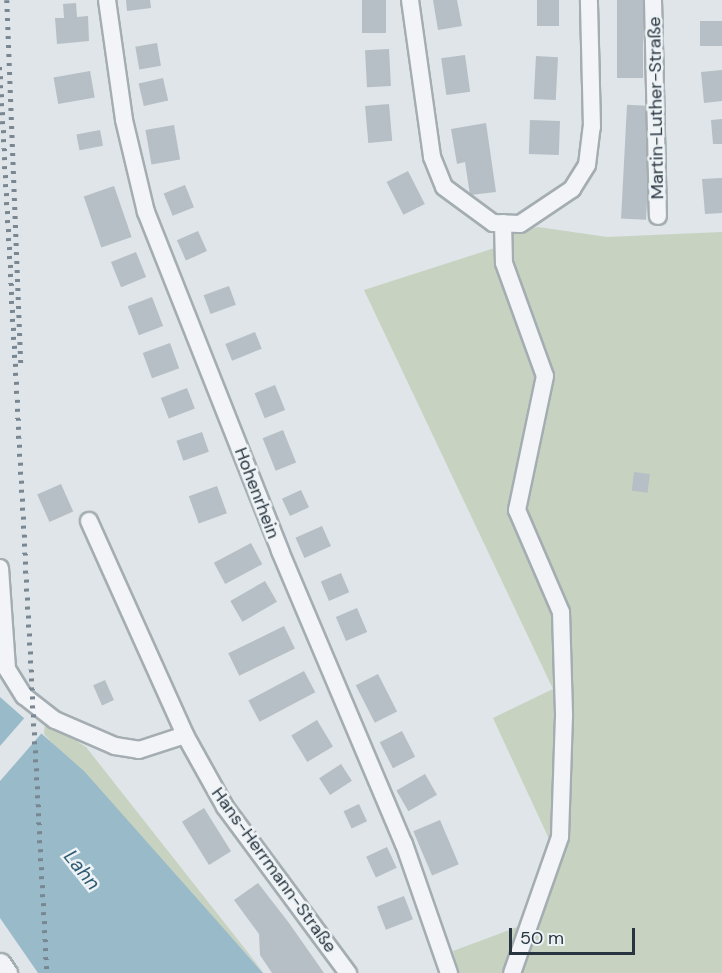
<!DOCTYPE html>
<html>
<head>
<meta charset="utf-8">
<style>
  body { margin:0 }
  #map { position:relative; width:722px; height:973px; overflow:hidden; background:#dfe5e8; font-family:"DM Sans",sans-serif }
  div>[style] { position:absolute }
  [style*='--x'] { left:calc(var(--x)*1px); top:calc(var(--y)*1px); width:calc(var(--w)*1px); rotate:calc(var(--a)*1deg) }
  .green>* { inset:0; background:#c8d2c0 }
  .water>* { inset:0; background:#99bac9 }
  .pier>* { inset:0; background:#dfe5e8; transform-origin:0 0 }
  .building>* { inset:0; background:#b6bfc5; transform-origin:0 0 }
  .roads { filter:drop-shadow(2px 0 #a4adb2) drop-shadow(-2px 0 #a4adb2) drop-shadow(0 2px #a4adb2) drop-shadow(0 -2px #a4adb2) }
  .minor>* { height:16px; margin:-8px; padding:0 8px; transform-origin:8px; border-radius:8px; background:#f2f4f7 }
  .tertiary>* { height:21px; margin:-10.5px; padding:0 10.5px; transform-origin:10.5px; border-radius:10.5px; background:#f2f4f7 }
  .rail>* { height:4.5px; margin-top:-2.25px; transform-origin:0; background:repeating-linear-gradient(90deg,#788792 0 3px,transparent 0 9px) }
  span { translate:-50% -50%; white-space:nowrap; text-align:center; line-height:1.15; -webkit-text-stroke:5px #eef3f6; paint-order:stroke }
  .street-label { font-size:18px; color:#283540 }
  .water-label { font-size:20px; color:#315c74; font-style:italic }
  .scale { position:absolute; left:509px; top:928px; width:126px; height:27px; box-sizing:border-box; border:3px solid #283540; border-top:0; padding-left:8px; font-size:18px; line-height:21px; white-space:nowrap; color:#283540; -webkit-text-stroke:4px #eef3f6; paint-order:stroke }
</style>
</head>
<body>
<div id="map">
  <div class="green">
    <div style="clip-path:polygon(538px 227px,607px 237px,722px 232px,722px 973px,459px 973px,453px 951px,517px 927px,545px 895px,556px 854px,493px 718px,553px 689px,364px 290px,504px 245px,504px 235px)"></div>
    <div style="clip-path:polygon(45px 721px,86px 747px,264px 973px,44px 734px)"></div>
  </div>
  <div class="water">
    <div style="clip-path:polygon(0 697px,84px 771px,263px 973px,38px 973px,0 918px)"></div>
  </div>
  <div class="pier">
    <div style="left:27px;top:715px;width:23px;height:258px;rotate:41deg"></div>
  </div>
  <div class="building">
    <div style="clip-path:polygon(126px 0,150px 0,151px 8px,127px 11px)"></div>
    <div style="left:362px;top:0;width:24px;height:33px"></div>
    <div style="clip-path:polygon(433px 0,457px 0,462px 26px,438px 30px)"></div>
    <div style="left:537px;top:0;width:22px;height:26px"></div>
    <div style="left:617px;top:0;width:26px;height:78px"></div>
    <div style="clip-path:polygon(76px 3px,77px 17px,88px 16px,89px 41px,57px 44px,55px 18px,64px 18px,63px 4px)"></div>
    <div style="left:722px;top:21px;width:25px;height:22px;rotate:90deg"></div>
    <div style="left:157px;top:43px;width:23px;height:22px;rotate:80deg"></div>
    <div style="left:389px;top:49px;width:37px;height:24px;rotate:87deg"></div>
    <div style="left:465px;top:55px;width:37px;height:24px;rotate:82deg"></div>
    <div style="left:536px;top:56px;width:22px;height:43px;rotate:3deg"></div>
    <div style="clip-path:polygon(722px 70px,722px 101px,704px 103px,701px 72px)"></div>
    <div style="left:90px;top:71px;width:27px;height:37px;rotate:80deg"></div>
    <div style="left:163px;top:78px;width:23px;height:25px;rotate:77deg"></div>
    <div style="left:389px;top:104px;width:37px;height:24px;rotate:85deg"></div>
    <div style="left:652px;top:106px;width:114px;height:25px;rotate:93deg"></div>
    <div style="clip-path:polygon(722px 119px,722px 144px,713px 144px,711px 120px)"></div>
    <div style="left:530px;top:120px;width:30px;height:34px;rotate:2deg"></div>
    <div style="clip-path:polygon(486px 123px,496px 192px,470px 195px,465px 162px,457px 164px,451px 129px)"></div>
    <div style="left:174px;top:125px;width:35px;height:29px;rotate:80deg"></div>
    <div style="left:100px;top:130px;width:16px;height:24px;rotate:79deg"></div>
    <div style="left:408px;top:171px;width:37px;height:24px;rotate:63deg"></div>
    <div style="clip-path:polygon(722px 178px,722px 213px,705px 214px,702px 179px)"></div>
    <div style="left:185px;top:185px;width:24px;height:23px;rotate:68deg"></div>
    <div style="left:114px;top:186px;width:54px;height:32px;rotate:71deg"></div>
    <div style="left:198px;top:231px;width:22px;height:23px;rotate:66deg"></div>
    <div style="left:136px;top:252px;width:27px;height:27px;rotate:68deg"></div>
    <div style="left:229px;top:286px;width:20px;height:27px;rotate:70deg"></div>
    <div style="left:152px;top:297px;width:31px;height:26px;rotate:69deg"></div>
    <div style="left:255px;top:332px;width:18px;height:32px;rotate:68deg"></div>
    <div style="left:170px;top:343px;width:27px;height:29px;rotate:70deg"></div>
    <div style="left:275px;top:385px;width:27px;height:22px;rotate:68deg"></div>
    <div style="left:187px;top:388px;width:22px;height:28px;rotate:69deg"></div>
    <div style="left:283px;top:430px;width:35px;height:22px;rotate:68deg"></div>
    <div style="left:202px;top:432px;width:21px;height:27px;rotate:71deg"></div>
    <div style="left:634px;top:472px;width:16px;height:19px;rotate:7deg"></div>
    <div style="left:61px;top:484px;width:30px;height:26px;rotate:66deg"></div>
    <div style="left:217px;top:486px;width:29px;height:30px;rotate:70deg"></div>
    <div style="left:301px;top:490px;width:19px;height:21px;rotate:65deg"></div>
    <div style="left:322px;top:526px;width:22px;height:29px;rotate:66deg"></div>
    <div style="left:251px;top:543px;width:24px;height:42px;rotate:62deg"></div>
    <div style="left:341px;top:573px;width:21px;height:22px;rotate:67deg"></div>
    <div style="left:265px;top:581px;width:24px;height:40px;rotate:60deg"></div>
    <div style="left:357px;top:608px;width:26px;height:23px;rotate:67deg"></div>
    <div style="left:284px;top:626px;width:25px;height:62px;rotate:64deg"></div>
    <div style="left:304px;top:671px;width:24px;height:63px;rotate:62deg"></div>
    <div style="left:378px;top:674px;width:42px;height:25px;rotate:63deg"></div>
    <div style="left:105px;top:680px;width:22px;height:13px;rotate:66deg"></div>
    <div style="left:317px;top:720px;width:31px;height:30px;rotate:59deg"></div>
    <div style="left:402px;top:731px;width:29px;height:25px;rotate:63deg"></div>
    <div style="left:341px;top:764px;width:20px;height:26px;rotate:57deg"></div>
    <div style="left:425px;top:774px;width:24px;height:33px;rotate:60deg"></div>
    <div style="left:359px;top:804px;width:19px;height:17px;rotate:65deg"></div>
    <div style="left:204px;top:808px;width:51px;height:26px;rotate:58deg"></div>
    <div style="left:440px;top:820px;width:48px;height:29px;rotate:67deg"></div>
    <div style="left:387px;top:847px;width:23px;height:23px;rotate:65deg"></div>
    <div style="clip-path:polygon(258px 883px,289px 923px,324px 973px,272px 973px,260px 955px,259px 934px,234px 900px)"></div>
    <div style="left:404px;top:896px;width:25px;height:29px;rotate:69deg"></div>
  </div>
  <div class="roads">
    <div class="minor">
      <div style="--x:107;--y:0;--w:121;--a:81.9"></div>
      <div style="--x:124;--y:120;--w:95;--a:76.6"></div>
      <div style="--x:146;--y:212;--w:365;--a:68.4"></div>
      <div style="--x:280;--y:551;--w:318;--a:67.1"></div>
      <div style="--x:404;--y:844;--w:137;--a:70.8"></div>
      <div style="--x:410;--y:0;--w:159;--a:82"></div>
      <div style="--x:432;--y:157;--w:32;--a:68"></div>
      <div style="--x:444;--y:187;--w:61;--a:36.3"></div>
      <div style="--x:493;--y:223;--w:27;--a:2"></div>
      <div style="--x:520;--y:224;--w:63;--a:-33.9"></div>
      <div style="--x:572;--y:189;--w:28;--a:-58"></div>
      <div style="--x:587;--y:165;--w:38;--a:-83"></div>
      <div style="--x:592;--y:127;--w:127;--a:-91.4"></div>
      <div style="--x:653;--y:0;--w:216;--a:88.7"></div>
      <div style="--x:503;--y:223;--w:40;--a:88.6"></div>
      <div style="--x:504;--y:263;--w:120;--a:70.1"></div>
      <div style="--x:545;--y:376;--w:137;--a:101.8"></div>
      <div style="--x:517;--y:510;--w:111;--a:66.7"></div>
      <div style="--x:561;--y:612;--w:104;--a:88.3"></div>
      <div style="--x:564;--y:716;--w:121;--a:91.9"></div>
      <div style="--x:560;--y:837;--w:144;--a:109.4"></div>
      <div style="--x:89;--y:521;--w:235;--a:65.8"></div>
      <div style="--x:0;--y:568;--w:101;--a:86"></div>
      <div style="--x:7;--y:669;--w:32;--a:58"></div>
      <div style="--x:24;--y:696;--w:39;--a:38"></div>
      <div style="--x:55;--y:720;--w:65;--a:23.4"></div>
      <div style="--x:115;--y:746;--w:24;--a:9"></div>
      <div style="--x:139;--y:750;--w:48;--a:-18.1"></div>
      <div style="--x:185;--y:735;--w:82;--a:60.9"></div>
      <div style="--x:225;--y:807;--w:207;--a:53.5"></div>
    </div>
    <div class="tertiary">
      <div style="--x:0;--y:964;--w:11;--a:56"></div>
    </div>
  </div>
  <div class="rail">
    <div style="--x:7;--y:0;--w:363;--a:87.8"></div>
    <div style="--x:0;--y:67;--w:907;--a:87.03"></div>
  </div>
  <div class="street-label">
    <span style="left:656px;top:108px;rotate:-91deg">Martin-Luther-Straße</span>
    <span style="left:257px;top:493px;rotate:69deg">Hohenrhein</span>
    <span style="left:274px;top:870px;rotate:54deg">Hans-Herrmann-Straße</span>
  </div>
  <div class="water-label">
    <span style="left:82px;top:870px;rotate:51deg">Lahn</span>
  </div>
  <div class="scale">50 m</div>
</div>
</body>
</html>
